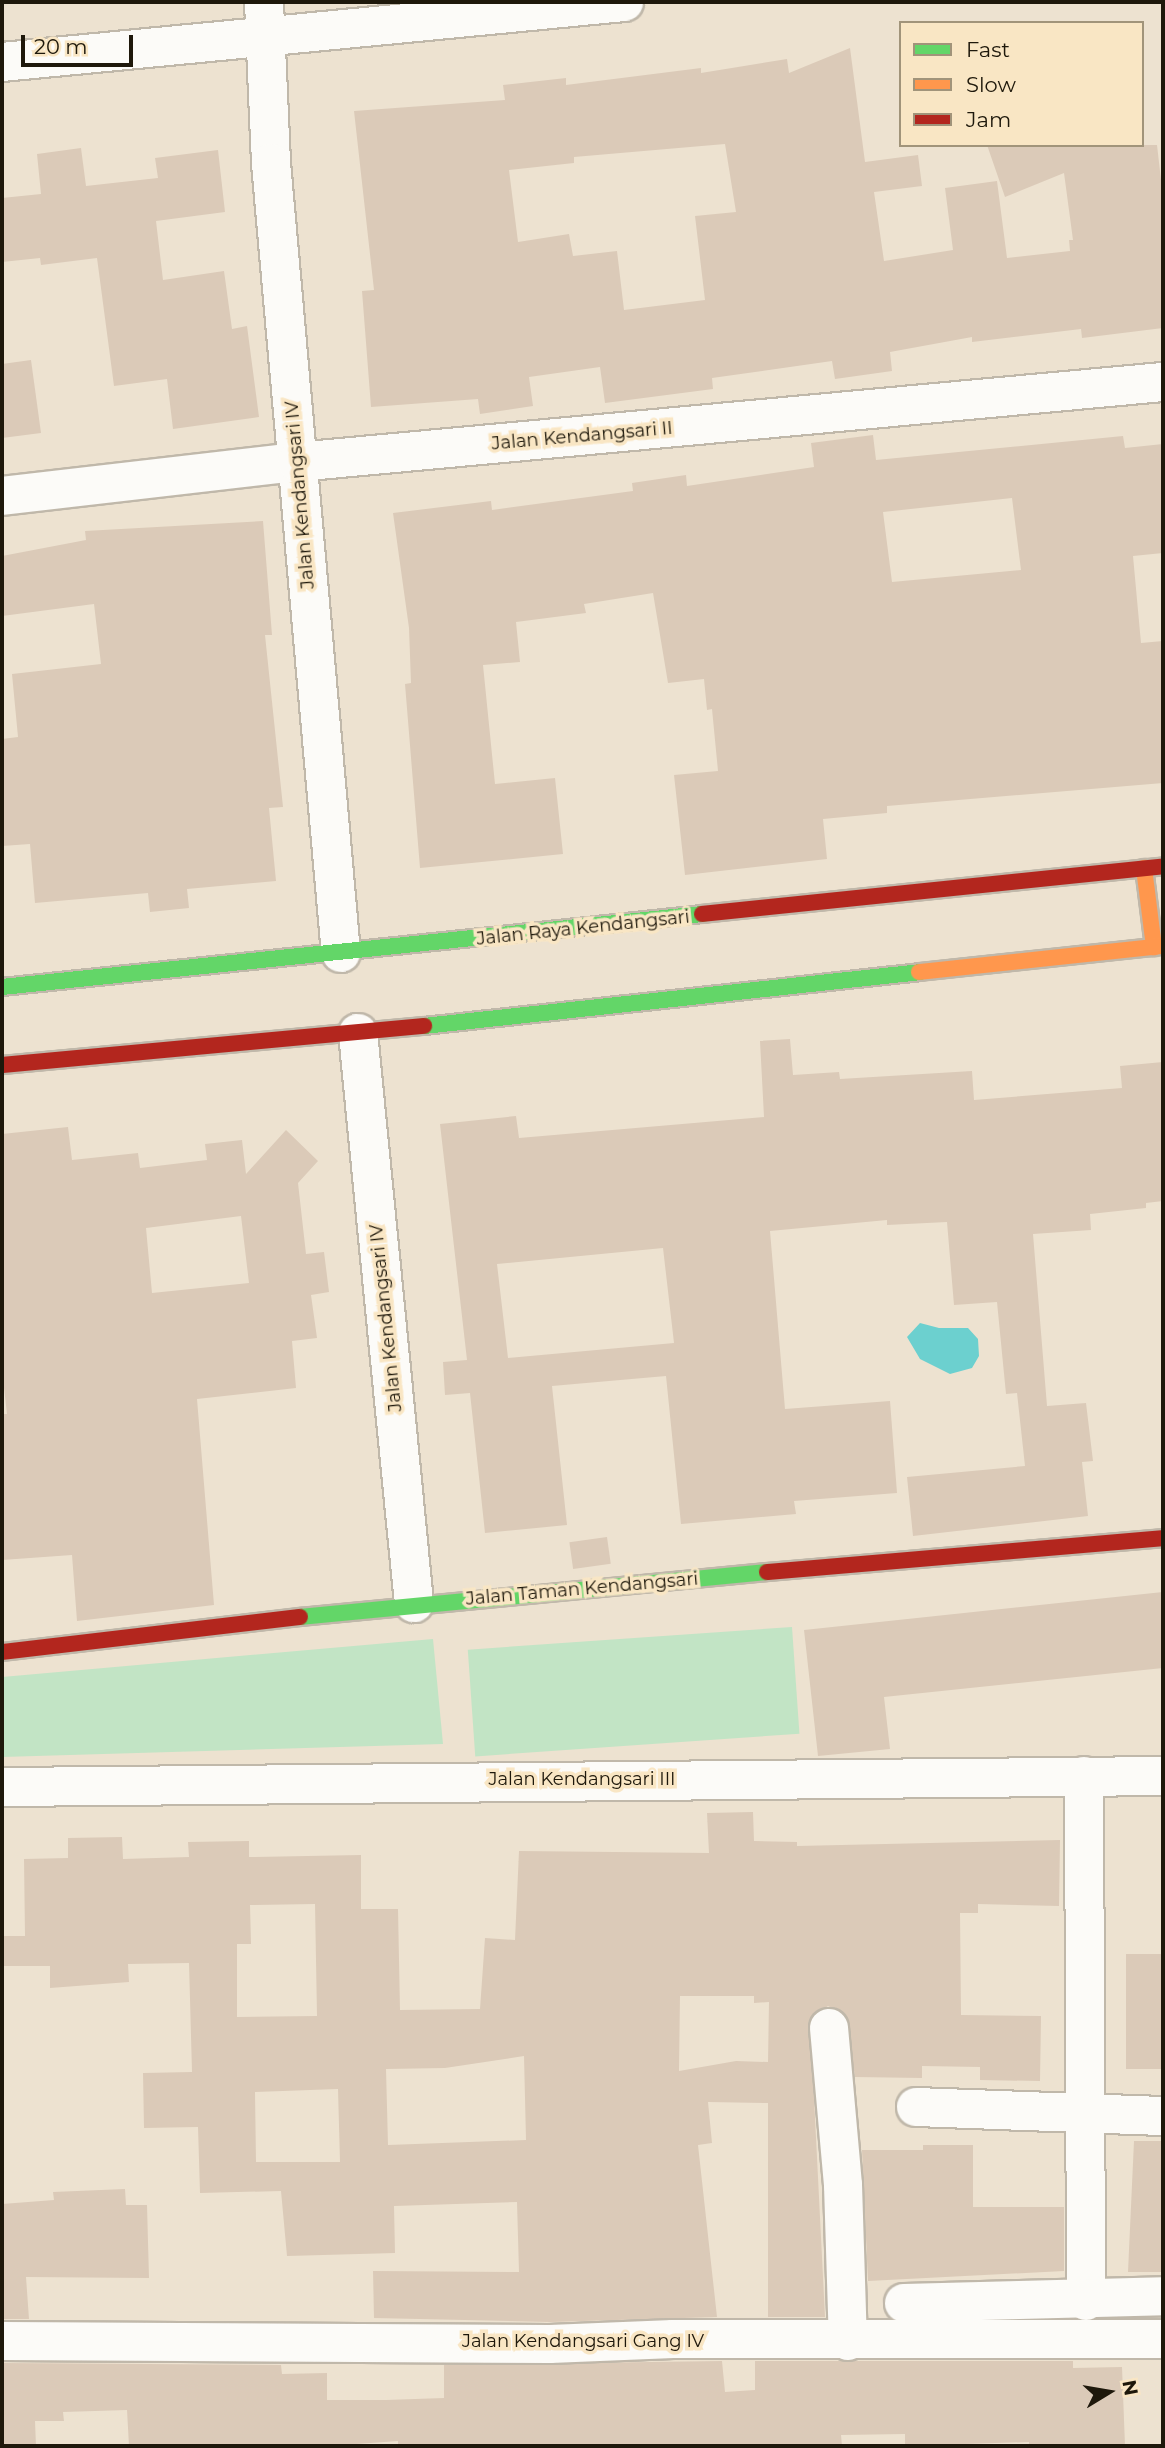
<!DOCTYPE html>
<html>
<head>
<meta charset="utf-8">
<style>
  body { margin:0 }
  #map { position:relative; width:1165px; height:2448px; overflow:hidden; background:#ede2d0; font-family:Montserrat,sans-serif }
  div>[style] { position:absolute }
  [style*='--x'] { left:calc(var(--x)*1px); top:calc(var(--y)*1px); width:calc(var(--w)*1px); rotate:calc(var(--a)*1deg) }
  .green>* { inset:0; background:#c2e4c5; transform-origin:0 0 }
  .water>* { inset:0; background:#6cd0cf }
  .building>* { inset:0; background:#dbcab8; transform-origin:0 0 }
  .roads { filter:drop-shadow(2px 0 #c0b8aa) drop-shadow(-2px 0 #c0b8aa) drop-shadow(0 2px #c0b8aa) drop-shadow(0 -2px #c0b8aa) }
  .street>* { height:38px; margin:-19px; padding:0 19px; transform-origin:19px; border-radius:19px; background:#fcfbf8 }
  .fast>* { height:16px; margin:-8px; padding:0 8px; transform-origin:8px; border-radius:8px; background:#63d668 }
  .slow>* { height:16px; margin:-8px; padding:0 8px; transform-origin:8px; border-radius:8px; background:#ff974d }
  .jam>* { height:16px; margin:-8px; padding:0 8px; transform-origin:8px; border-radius:8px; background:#b3261e }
  span { translate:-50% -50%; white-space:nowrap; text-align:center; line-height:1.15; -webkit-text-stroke:7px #f9e6c4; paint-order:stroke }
  .street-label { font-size:18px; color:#1e180b }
  .frame { position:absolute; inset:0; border:4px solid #1e180b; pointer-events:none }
  .legend { position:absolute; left:899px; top:21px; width:245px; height:126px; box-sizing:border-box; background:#f9e6c4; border:2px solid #a1947a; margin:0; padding:9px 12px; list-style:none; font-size:21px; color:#1e180b }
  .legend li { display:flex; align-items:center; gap:14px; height:35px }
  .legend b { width:35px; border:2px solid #a1947a }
  .north { position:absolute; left:1074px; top:2357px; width:70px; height:70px; -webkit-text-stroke:5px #f9e6c4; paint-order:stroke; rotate:79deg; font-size:19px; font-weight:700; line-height:28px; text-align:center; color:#1e180b }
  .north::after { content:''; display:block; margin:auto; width:24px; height:32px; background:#1e180b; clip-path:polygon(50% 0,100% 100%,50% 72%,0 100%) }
  .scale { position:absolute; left:21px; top:35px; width:112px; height:32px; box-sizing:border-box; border:4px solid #1e180b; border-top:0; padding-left:9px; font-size:21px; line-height:24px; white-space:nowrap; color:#1e180b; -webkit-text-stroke:5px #f9e6c4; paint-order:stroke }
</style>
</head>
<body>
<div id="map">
  <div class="green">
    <div style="left:792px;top:1627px;width:107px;height:325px;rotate:86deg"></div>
    <div style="clip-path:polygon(433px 1639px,443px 1744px,2px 1757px,2px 1677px)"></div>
  </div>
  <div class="water">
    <div style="clip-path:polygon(920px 1323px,939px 1328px,968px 1328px,978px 1339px,979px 1356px,972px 1368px,950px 1374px,920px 1359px,907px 1337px)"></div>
  </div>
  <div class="building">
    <div style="clip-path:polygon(evenodd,850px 48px,865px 162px,918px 155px,922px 186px,874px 192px,884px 261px,953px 250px,945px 188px,997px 181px,1007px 258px,1070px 251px,1069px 240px,1073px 240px,1064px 173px,1005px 197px,987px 145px,1157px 145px,1163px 197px,1163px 328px,1082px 338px,1081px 329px,972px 342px,972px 337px,890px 352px,892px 371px,835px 379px,832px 361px,712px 378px,713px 389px,605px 403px,600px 367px,529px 377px,533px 406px,480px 414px,478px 399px,371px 407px,362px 291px,374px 290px,354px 111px,505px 100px,503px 85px,566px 78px,566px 85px,701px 68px,701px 73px,787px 59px,789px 73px,850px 48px,725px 144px,736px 212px,695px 216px,705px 300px,624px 310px,617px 251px,573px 256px,569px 234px,518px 242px,509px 170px,574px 163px,574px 157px,725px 144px)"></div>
    <div style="clip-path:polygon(81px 148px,86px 186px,158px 178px,155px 158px,218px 150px,225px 212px,156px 221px,163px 280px,224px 271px,232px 329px,247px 326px,259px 417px,173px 429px,167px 379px,114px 386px,97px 258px,41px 265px,40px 258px,2px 262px,2px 198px,41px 194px,37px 154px)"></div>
    <div style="clip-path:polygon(31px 360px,41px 433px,2px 438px,2px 364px)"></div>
    <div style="clip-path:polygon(evenodd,873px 435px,876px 460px,1123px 436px,1125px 448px,1163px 444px,1163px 553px,1133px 556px,1141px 643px,1163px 641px,1163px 783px,887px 806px,887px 813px,823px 819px,827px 859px,685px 875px,674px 775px,718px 771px,712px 709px,707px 710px,704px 679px,668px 683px,653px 593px,584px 604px,586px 613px,516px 622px,520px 662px,483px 665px,495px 784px,555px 778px,563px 854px,420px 868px,405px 684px,411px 683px,409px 628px,393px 513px,491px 501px,492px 510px,633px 491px,632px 483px,686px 475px,687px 486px,814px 467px,811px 443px,873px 435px,1012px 498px,1021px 570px,892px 582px,883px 512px,1012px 498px)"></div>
    <div style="clip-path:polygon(263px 521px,272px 635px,265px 635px,283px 807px,269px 808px,276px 881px,187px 889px,189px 908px,150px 912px,148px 893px,35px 903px,30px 844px,2px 846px,2px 739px,18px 737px,12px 674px,101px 664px,94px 604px,2px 616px,2px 556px,86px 540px,85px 531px)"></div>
    <div style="clip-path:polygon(evenodd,790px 1039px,793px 1075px,839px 1072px,840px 1079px,972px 1071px,974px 1100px,1122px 1088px,1120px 1066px,1163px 1062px,1163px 1201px,1146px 1203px,1146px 1208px,1090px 1214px,1091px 1230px,1033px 1234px,1047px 1406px,1086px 1403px,1093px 1461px,1082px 1462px,1088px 1516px,913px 1536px,907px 1477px,1025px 1466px,1017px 1393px,1006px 1394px,997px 1302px,954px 1305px,947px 1222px,887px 1225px,887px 1220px,770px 1231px,785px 1409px,890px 1401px,897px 1493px,794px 1501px,796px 1514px,681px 1524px,666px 1376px,552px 1386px,567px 1525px,485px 1533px,470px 1393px,445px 1395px,443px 1362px,467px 1360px,440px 1124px,516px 1116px,519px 1138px,764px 1117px,760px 1041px,790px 1039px,663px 1248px,674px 1343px,508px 1358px,497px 1264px,663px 1248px)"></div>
    <div style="clip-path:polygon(evenodd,68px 1127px,72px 1160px,138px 1153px,140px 1168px,207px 1160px,205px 1144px,242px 1140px,246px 1174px,286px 1130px,318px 1161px,298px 1183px,306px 1254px,324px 1252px,329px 1292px,311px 1295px,317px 1338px,292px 1341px,296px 1388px,197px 1399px,214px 1605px,77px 1621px,72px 1555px,2px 1560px,2px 1414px,7px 1414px,2px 1370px,2px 1134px,68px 1127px,241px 1216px,249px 1283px,152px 1293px,146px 1228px,241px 1216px)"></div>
    <div style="left:607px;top:1537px;width:27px;height:38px;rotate:82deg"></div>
    <div style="clip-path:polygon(1163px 1592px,1163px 1668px,884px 1697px,890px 1749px,818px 1756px,804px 1630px)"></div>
    <div style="clip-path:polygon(evenodd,753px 1812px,754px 1841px,797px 1842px,797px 1846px,1060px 1840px,1059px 1906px,978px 1904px,978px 1913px,960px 1913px,961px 2015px,1041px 2016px,1040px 2081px,980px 2080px,980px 2067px,922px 2066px,922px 2078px,855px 2077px,846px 2015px,828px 2006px,810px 2018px,825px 2317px,768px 2317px,768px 2103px,708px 2102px,712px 2143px,698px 2145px,717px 2317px,550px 2322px,374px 2318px,373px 2271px,519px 2272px,517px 2202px,394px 2206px,395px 2253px,287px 2256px,281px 2191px,200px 2193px,198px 2127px,144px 2128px,143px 2073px,192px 2072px,189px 1963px,128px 1964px,129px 1982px,50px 1988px,50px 1966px,2px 1966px,2px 1936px,25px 1936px,24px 1859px,68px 1858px,68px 1838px,122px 1837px,123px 1859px,189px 1857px,188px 1842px,249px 1841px,249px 1857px,361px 1855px,361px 1909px,398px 1909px,400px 2010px,480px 2009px,485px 1938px,515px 1940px,519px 1851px,709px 1853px,707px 1813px,753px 1812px,315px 1904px,317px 2016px,237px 2017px,237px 1944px,251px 1944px,250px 1905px,315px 1904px,753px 1812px,680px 1996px,754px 1996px,754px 2003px,769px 2002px,768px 2062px,736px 2061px,679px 2071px,680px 1996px,753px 1812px,524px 2056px,526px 2140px,388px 2145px,386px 2069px,445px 2068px,524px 2056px,753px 1812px,338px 2089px,340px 2162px,256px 2162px,255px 2092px,338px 2089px)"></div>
    <div style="left:1163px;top:1954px;width:115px;height:37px;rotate:90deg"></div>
    <div style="clip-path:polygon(1134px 2141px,1163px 2141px,1163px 2272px,1128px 2272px)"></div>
    <div style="clip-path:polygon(923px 2145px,973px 2145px,973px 2207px,1064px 2207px,1064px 2271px,868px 2281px,862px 2150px,923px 2150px)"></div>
    <div style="clip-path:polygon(125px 2189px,126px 2205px,147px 2205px,149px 2278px,26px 2277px,29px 2319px,2px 2319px,2px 2204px,54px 2200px,53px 2192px)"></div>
    <div style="clip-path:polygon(722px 2361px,725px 2392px,755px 2390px,755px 2361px,1073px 2361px,1073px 2368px,1122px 2367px,1125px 2446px,1029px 2446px,1029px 2442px,905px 2446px,905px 2434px,841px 2435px,842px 2446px,398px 2446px,398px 2441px,329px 2446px,129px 2446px,127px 2410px,63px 2412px,64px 2421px,35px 2421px,36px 2446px,2px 2446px,2px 2363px,281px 2365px,282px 2374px,327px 2373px,327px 2400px,386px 2400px,444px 2398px,444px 2365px)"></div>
  </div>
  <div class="roads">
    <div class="street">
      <div style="--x:264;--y:2;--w:161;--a:87.5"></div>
      <div style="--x:271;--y:163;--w:793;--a:84.94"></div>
      <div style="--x:2;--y:62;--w:625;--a:-5.51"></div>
      <div style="--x:2;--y:496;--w:297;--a:-6.6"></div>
      <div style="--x:297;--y:462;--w:870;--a:-5.28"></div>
      <div style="--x:358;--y:1033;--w:573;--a:84.39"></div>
      <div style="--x:1084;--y:1776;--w:525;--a:89.78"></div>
      <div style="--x:2;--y:1787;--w:1161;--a:-0.54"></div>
      <div style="--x:829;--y:2028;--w:158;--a:84.9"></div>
      <div style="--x:843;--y:2185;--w:156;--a:88.2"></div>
      <div style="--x:916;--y:2107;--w:247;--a:2.1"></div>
      <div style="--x:904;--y:2303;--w:259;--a:-1.5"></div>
      <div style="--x:2;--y:2341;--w:548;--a:0.31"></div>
      <div style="--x:550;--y:2344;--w:123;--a:-2.3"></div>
      <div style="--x:673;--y:2339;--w:490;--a:0"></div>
    </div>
    <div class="fast">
      <div style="--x:2;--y:987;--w:704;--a:-5.95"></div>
      <div style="--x:424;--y:1026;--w:498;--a:-6.2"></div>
      <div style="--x:300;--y:1617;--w:469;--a:-5.5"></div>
    </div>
    <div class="slow">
      <div style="--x:1144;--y:868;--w:80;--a:82.8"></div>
      <div style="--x:919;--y:972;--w:245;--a:-6.1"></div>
    </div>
    <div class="jam">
      <div style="--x:702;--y:914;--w:463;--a:-5.9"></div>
      <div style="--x:2;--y:1065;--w:424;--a:-5.3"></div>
      <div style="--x:767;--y:1572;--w:397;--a:-4.9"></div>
      <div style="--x:2;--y:1652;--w:300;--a:-6.7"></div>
    </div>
  </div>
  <div class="street-label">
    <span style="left:582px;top:436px;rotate:-5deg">Jalan Kendangsari II</span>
    <span style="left:300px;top:495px;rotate:-95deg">Jalan Kendangsari IV</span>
    <span style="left:583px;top:928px;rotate:-6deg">Jalan Raya Kendangsari</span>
    <span style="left:386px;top:1318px;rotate:-96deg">Jalan Kendangsari IV</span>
    <span style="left:582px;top:1589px;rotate:-5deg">Jalan Taman Kendangsari</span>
    <span style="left:582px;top:1779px">Jalan Kendangsari III</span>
    <span style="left:583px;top:2341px">Jalan Kendangsari Gang IV</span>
  </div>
  <div class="frame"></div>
  <ul class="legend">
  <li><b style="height:9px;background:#63d668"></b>Fast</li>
  <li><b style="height:9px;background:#ff974d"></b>Slow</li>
  <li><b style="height:9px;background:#b3261e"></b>Jam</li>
  </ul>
  <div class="north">N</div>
  <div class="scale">20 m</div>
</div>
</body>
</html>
